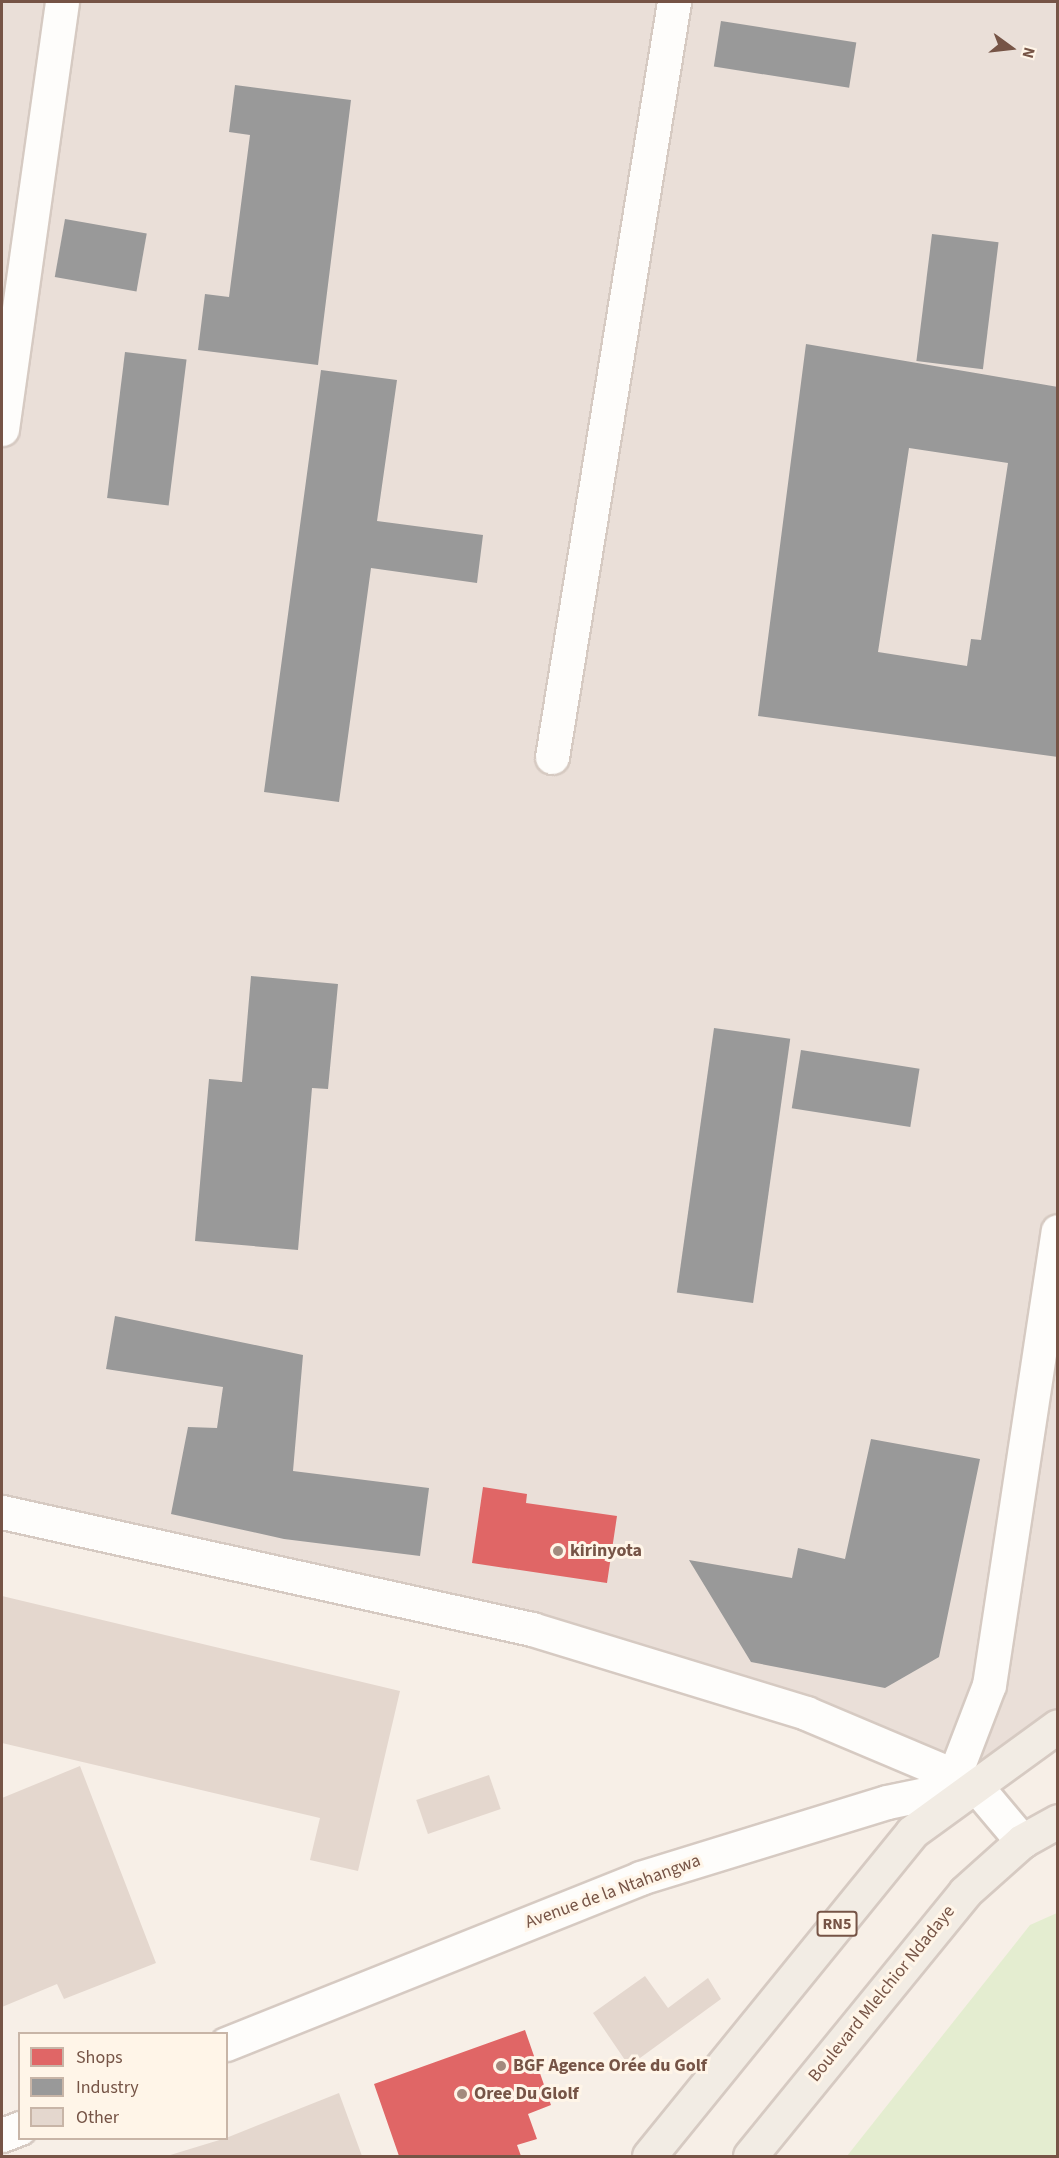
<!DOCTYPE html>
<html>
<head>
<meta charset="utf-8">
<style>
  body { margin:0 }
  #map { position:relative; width:1059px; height:2158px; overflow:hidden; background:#f7efe7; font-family:"Source Sans 3",sans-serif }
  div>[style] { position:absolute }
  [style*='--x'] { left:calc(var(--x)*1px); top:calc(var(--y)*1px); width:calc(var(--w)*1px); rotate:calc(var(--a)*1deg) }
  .industrial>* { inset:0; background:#eadfd8 }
  .green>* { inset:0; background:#e4edd0 }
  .shops>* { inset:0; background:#e06666 }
  .industry>* { inset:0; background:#999; transform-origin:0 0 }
  .building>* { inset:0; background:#e4d7ce; transform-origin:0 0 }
  .roads { filter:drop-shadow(2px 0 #d6cac2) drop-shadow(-2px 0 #d6cac2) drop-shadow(0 2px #d6cac2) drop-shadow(0 -2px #d6cac2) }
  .street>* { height:33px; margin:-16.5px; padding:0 16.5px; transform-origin:16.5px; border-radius:16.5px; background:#fefdfb }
  .secondary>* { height:33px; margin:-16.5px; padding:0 16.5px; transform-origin:16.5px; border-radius:16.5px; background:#fefdfb }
  .primary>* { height:33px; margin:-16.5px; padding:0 16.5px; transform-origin:16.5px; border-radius:16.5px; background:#f2ece4 }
  .dots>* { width:16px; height:16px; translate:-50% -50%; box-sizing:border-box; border:3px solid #fff5e8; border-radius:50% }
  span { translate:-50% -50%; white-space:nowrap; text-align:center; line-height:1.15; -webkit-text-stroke:6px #fff5e8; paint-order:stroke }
  .shield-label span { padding:2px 4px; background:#fff5e8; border:2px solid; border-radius:4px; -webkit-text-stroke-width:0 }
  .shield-label { font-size:16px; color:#765446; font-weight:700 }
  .poi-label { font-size:18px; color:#765446; font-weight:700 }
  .left { translate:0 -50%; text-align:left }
  .street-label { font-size:18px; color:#765446 }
  .frame { position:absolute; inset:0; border:3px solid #765446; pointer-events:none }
  .legend { position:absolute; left:18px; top:2032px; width:210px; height:108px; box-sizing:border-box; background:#fff5e8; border:2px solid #c8b5a7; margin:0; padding:8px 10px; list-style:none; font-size:18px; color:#765446 }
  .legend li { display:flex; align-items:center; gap:12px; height:30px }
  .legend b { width:30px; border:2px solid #c8b5a7 }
  .north { position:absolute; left:981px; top:18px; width:60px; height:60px; -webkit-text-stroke:4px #fff5e8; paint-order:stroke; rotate:105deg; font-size:16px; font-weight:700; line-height:24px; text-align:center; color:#765446 }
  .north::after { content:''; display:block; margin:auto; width:21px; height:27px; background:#765446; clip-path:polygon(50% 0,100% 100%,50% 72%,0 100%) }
</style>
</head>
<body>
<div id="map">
  <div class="industrial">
    <div style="clip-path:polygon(2px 2px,1057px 2px,1057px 1726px,974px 1784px,806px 1713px,2px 1512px)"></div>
  </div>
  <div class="green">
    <div style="clip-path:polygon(1057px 1913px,1057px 2156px,847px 2156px,1030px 1925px)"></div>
  </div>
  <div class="shops">
    <div style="clip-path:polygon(483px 1487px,527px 1494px,526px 1503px,617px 1516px,607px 1583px,472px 1563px)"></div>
    <div style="clip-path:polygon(525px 2030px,551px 2105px,528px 2114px,537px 2139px,517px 2145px,521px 2156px,399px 2156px,374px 2084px)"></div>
  </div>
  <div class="industry">
    <div style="left:721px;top:21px;width:137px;height:46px;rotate:9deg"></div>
    <div style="clip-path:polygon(235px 85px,351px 100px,318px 365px,198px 350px,205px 294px,229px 297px,250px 135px,229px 132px)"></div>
    <div style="left:65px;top:219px;width:83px;height:59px;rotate:10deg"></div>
    <div style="left:932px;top:234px;width:67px;height:128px;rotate:7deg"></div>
    <div style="clip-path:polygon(evenodd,806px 344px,1058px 387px,1058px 757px,758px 716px,806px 344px,909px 448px,1008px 463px,981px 640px,971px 639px,967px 666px,878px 652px,909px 448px)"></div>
    <div style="left:125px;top:352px;width:62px;height:147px;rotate:7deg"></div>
    <div style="clip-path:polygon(321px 370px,397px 380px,377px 521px,483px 535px,477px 583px,371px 568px,339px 802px,264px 792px)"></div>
    <div style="clip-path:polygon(251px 976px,338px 984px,328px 1089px,312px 1088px,298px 1250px,195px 1241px,209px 1079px,242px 1082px)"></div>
    <div style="left:714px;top:1028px;width:77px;height:267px;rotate:8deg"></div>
    <div style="left:801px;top:1050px;width:120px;height:59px;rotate:9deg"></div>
    <div style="clip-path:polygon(115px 1316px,303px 1355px,293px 1471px,429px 1488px,420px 1556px,284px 1539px,171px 1514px,188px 1427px,217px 1428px,223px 1387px,106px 1369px)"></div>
    <div style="clip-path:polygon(871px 1439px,980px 1459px,939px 1657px,885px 1688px,751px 1662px,689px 1560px,792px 1578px,798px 1548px,845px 1559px)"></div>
  </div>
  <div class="building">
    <div style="clip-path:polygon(2px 1596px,400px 1691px,358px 1871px,310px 1860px,320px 1818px,2px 1743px)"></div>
    <div style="clip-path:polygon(80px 1766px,156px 1963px,64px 1999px,57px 1984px,2px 2007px,2px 1798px)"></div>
    <div style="left:489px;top:1775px;width:36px;height:77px;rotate:71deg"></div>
    <div style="clip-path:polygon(645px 1976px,668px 2008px,708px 1978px,721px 1999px,629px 2066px,593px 2013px)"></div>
    <div style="clip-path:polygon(339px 2093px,362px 2156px,167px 2156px,226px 2138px)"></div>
  </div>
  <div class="roads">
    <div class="street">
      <div style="--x:2;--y:429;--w:431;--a:-82"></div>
      <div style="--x:552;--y:757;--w:765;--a:-80.82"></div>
      <div style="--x:2;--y:1512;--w:543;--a:12.45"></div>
      <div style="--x:532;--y:1629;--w:287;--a:17"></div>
      <div style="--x:806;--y:1713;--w:182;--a:22.9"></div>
      <div style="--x:954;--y:1776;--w:97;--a:-69"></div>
      <div style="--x:989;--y:1685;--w:459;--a:-81.4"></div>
    </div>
    <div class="secondary">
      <div style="--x:226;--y:2044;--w:446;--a:-21.8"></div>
      <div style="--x:640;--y:1878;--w:258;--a:-17.1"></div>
      <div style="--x:887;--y:1802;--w:89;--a:-11.7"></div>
      <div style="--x:974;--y:1784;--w:75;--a:49.9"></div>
      <div style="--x:2;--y:2135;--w:19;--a:-21"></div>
    </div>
    <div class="primary">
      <div style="--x:649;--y:2156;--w:417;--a:-50.9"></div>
      <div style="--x:912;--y:1832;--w:180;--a:-36"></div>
      <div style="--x:750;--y:2156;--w:340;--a:-50.8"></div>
      <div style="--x:965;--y:1892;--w:76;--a:-41.8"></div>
      <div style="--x:1022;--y:1841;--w:41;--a:-29.1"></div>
    </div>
  </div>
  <div class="dots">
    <div style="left:558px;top:1551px;background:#a38a7e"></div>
    <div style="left:501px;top:2066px;background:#a38a7e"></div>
    <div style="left:462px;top:2094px;background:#a38a7e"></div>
  </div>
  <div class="shield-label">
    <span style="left:837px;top:1924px">RN5</span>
  </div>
  <div class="poi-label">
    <span class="left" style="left:570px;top:1551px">kirinyota</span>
    <span class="left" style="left:513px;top:2066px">BGF Agence Orée du Golf</span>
    <span class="left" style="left:474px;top:2094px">Oree Du Glolf</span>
  </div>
  <div class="street-label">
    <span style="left:613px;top:1892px;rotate:-20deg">Avenue de la Ntahangwa</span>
    <span style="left:882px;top:1994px;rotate:-51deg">Boulevard Mlelchior Ndadaye</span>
  </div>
  <div class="frame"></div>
  <ul class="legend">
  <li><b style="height:16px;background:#e06666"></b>Shops</li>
  <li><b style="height:16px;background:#999"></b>Industry</li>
  <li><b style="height:16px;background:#e4d7ce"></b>Other</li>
  </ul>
  <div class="north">N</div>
</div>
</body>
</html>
